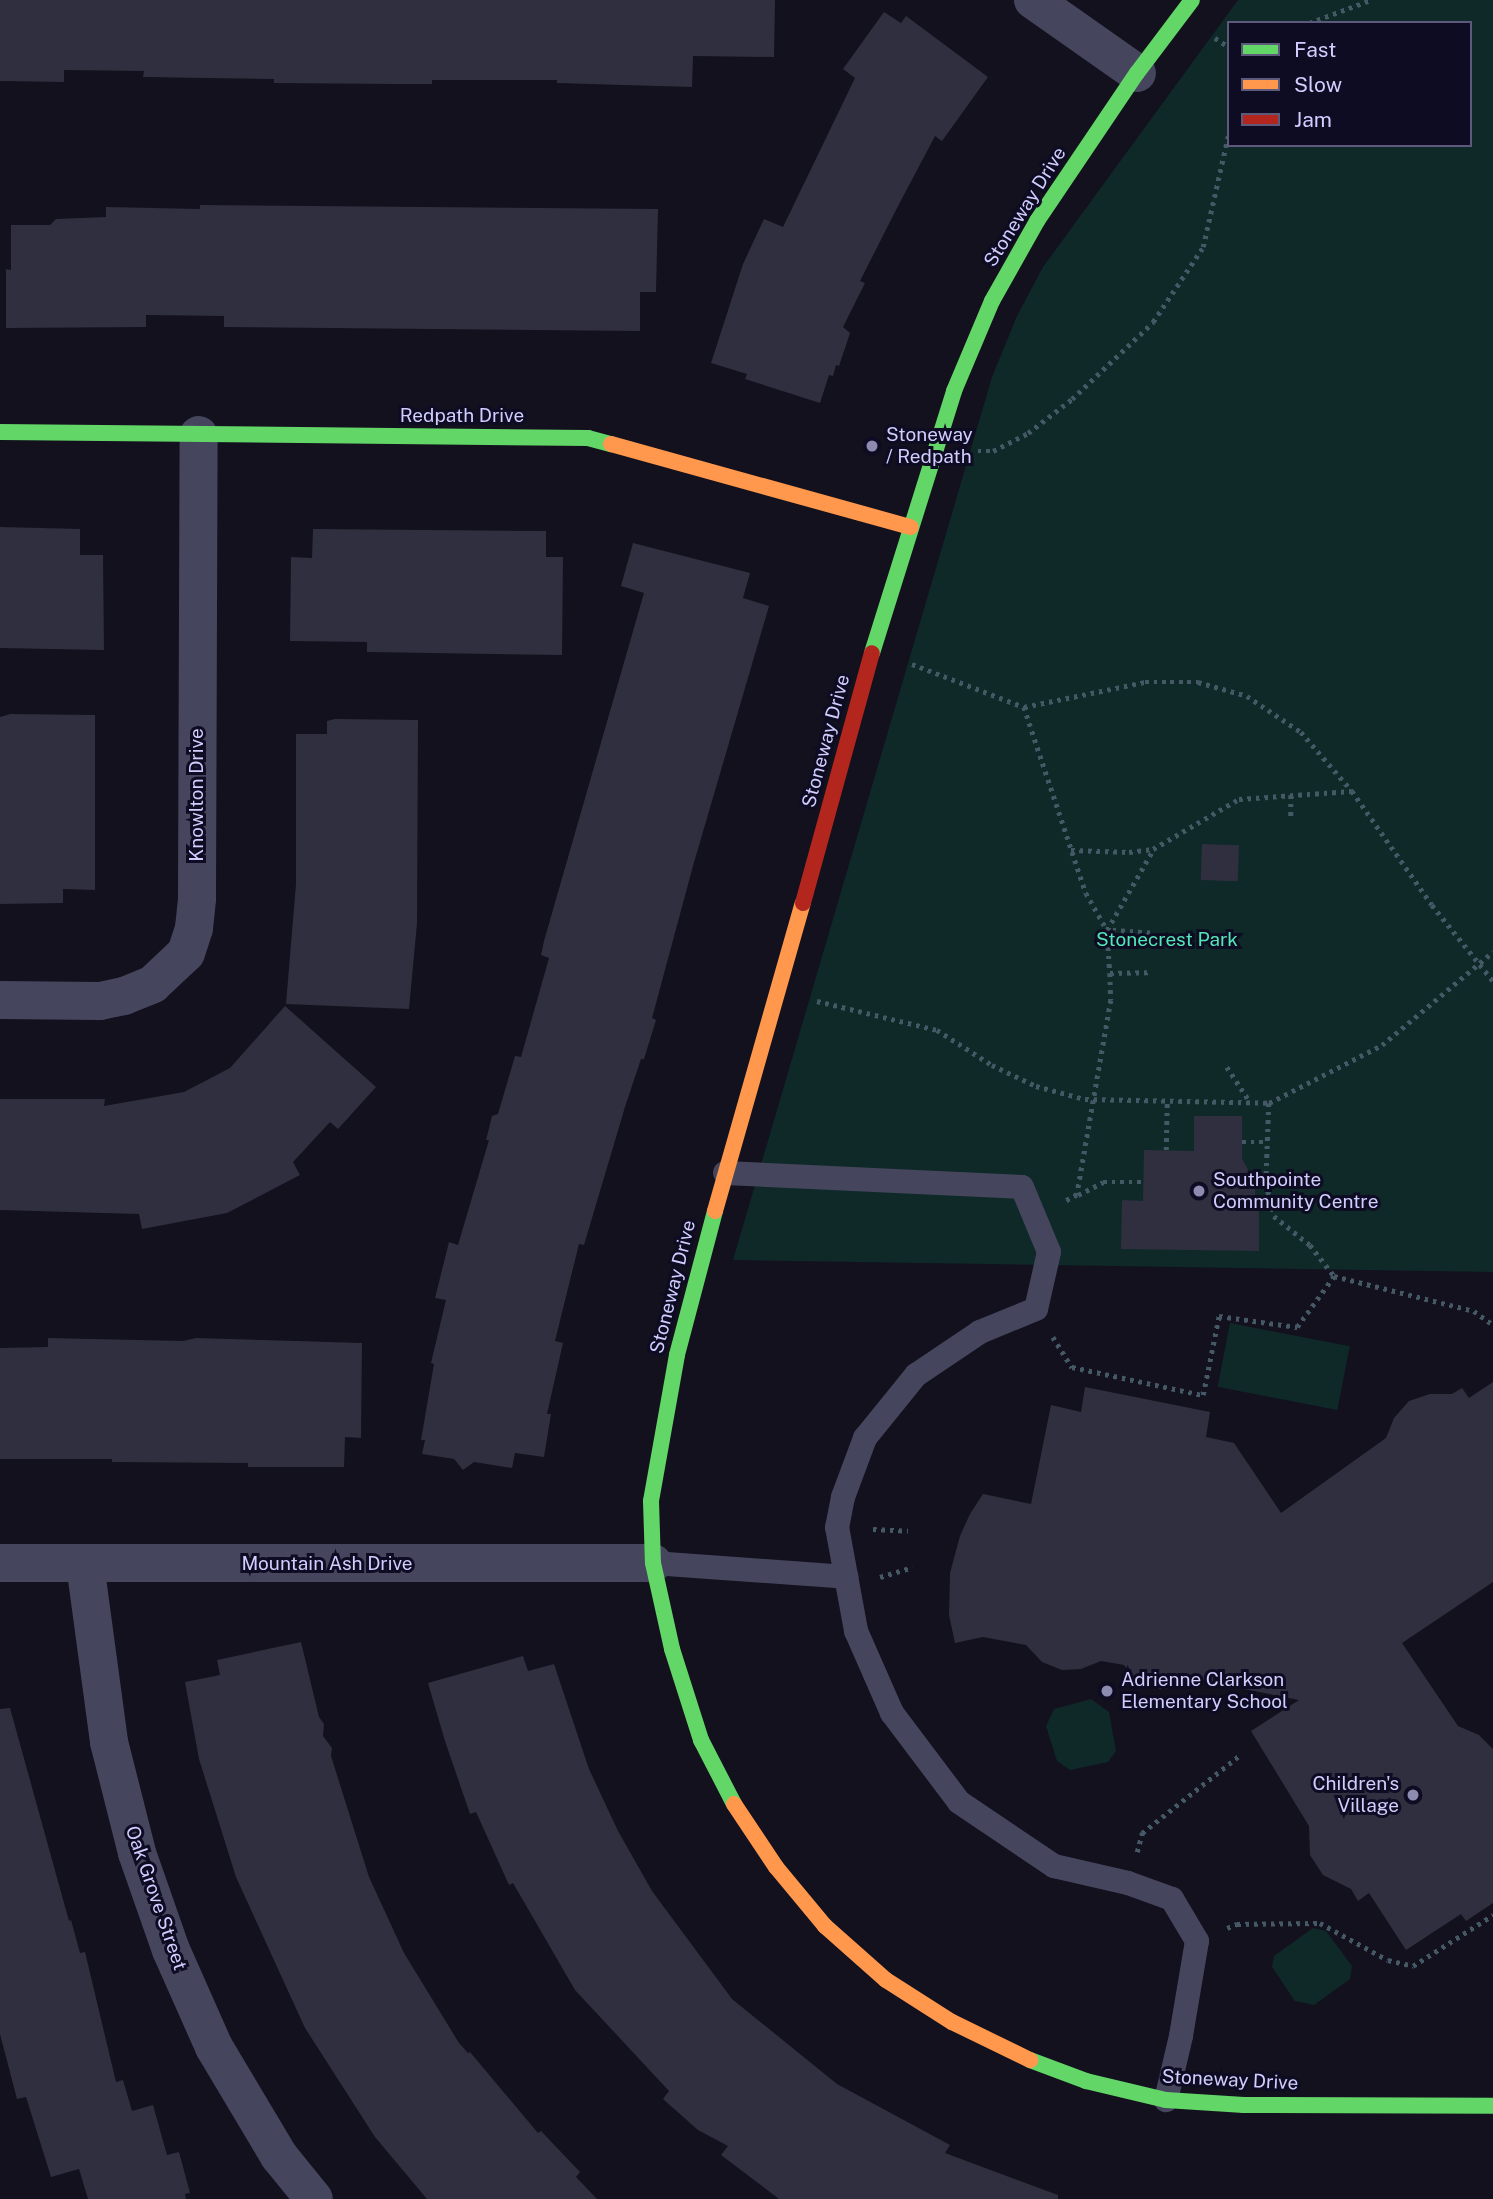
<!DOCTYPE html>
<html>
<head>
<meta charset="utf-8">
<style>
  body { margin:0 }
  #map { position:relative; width:1493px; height:2199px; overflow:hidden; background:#12111d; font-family:"Public Sans",sans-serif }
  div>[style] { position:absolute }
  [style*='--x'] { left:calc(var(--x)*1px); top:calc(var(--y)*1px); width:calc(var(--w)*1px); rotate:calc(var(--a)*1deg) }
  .green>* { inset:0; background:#0f2928; transform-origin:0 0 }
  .building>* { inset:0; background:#302f3f; transform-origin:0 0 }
  .path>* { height:4.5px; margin-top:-2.25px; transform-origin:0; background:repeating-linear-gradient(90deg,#455865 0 3.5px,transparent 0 8.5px) }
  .lane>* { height:24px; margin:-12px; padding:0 12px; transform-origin:12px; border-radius:12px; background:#45465e }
  .street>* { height:38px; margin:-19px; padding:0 19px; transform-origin:19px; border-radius:19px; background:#45465e }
  .fast>* { height:16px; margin:-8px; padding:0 8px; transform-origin:8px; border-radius:8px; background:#63d668 }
  .slow>* { height:16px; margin:-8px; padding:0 8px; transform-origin:8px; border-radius:8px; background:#ff974d }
  .jam>* { height:16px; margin:-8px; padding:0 8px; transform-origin:8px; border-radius:8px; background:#b3261e }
  .dots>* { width:19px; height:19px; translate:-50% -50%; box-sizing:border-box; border:4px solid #0e0c22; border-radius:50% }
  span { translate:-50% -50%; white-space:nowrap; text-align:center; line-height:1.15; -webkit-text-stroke:6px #0e0c22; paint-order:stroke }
  .street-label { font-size:19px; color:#d0cdff }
  .poi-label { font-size:19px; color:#d0cdff }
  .left { translate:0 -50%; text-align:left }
  .right { translate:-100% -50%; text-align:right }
  .park-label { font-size:19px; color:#51e7b8 }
  .legend { position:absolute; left:1227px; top:21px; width:245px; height:126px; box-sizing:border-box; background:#0e0c22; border:2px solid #5c597a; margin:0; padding:9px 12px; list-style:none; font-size:21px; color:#d0cdff }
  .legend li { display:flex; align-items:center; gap:14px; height:35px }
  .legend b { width:35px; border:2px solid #5c597a }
</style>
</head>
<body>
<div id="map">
  <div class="green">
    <div style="clip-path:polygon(evenodd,1238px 0,1493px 0,1493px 1272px,733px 1260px,992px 377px,1017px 316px,1043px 267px,1238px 0,1229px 23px,1470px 23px,1470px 145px,1229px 145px,1229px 23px)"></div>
    <div style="left:1230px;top:1323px;width:122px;height:65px;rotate:11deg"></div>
    <div style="clip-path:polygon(1091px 1699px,1109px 1712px,1116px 1751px,1108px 1762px,1070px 1770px,1057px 1761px,1046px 1726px,1054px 1709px)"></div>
    <div style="clip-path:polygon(1313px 1928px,1326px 1931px,1352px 1966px,1350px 1979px,1314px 2005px,1295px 2001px,1272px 1967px,1274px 1956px)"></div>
  </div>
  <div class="building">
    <div style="clip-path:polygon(0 0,775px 0,774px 57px,693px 56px,692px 87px,557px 83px,557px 80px,432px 80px,432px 84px,394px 84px,274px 83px,274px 79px,143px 77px,144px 71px,64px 70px,64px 82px,0 81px)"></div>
    <div style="clip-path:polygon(884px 12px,901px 23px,906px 16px,988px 77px,942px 141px,935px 136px,896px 210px,860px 281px,865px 283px,843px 327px,850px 333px,839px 366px,836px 365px,833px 376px,829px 375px,820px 403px,745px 379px,747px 374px,711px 363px,743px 264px,764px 219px,783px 227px,855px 78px,843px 69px)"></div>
    <div style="clip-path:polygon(200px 205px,658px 209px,656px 292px,640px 292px,640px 331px,224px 327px,224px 316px,146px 315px,146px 327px,6px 328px,6px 269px,11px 270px,11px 225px,50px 225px,56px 219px,106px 217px,106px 207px,200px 209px)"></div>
    <div style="clip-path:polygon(0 527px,80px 529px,80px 555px,103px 555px,104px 650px,0 648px)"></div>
    <div style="clip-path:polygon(313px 529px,546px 531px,546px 557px,563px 557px,562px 655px,367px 652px,367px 642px,290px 641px,291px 557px,312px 558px)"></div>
    <div style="clip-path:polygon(633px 543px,750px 573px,743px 598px,769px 606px,693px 866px,652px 1018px,656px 1020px,644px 1059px,641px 1059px,625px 1107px,584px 1245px,579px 1244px,555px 1341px,563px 1343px,547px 1414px,551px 1414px,544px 1457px,515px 1453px,512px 1468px,474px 1462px,463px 1470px,454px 1459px,422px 1454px,425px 1440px,421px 1440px,434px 1364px,431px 1363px,446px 1300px,435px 1298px,449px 1242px,458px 1245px,489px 1140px,486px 1140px,492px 1116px,498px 1114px,515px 1056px,521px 1057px,549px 958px,541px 955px,544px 941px,644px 593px,621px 586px)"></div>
    <div style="clip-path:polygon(10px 714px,95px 715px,95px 890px,63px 889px,63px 903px,0 904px,0 717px)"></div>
    <div style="clip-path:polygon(335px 719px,418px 720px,417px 923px,409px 1009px,286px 1004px,296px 884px,296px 734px,327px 734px,327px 721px)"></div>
    <div style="left:1202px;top:844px;width:37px;height:36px;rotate:2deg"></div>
    <div style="clip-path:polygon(285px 1006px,376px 1087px,338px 1129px,330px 1122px,293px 1162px,300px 1175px,227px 1213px,142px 1229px,139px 1214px,0 1210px,0 1099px,105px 1099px,104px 1106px,184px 1092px,230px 1068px)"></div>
    <div style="clip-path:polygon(1194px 1116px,1242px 1116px,1242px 1159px,1255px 1182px,1255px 1199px,1259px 1203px,1259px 1251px,1121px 1249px,1122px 1200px,1143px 1201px,1144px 1150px,1194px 1151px)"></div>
    <div style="clip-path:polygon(48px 1338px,183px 1341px,196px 1338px,362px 1343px,361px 1438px,345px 1437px,344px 1467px,248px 1467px,248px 1463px,112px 1462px,112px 1459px,0 1459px,0 1348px,48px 1347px)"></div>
    <div style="clip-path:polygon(1493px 1382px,1493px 1582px,1402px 1643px,1458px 1726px,1479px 1735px,1493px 1749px,1493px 1903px,1466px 1921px,1461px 1914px,1406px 1950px,1369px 1893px,1358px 1901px,1351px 1889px,1323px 1875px,1310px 1855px,1309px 1826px,1251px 1731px,1299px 1700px,1199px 1680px,1180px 1689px,1159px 1689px,1139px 1682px,1124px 1665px,1101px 1661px,1081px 1669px,1062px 1670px,1042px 1662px,1026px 1645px,983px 1637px,955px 1643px,949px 1615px,950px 1573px,960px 1536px,970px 1514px,983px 1494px,1031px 1504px,1051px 1405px,1081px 1412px,1085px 1387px,1210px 1412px,1206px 1437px,1234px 1443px,1281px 1513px,1386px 1438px,1394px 1418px,1409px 1401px,1430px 1394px,1452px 1394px,1462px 1388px,1469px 1398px)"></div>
    <div style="clip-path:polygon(301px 1642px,319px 1717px,324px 1724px,323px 1736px,332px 1748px,331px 1756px,369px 1877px,404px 1953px,459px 2043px,468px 2053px,470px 2052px,538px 2133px,541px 2131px,580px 2172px,576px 2177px,597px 2199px,427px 2199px,375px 2137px,305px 2028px,236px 1877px,199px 1759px,185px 1682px,220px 1675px,217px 1660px)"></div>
    <div style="clip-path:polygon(523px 1656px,528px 1671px,554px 1664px,589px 1769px,618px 1831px,652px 1891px,732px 1999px,837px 2084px,950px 2145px,945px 2153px,1058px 2195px,1058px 2199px,779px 2199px,721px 2155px,728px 2146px,698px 2130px,663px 2099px,669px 2091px,575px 1990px,513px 1883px,509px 1885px,476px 1812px,470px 1814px,445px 1741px,428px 1683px)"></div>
    <div style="clip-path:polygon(10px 1708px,69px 1921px,71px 1920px,80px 1953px,85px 1952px,116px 2082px,123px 2080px,132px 2111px,153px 2105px,167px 2155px,179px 2152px,190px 2193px,185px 2194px,186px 2199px,88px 2199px,79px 2169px,51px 2177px,26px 2097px,17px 2099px,0 2034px,0 1709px)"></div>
  </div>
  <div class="path">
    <div style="--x:1309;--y:23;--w:66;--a:-20.4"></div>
    <div style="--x:1215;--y:38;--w:17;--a:33"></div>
    <div style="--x:978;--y:451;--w:15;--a:0"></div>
    <div style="--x:993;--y:451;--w:39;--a:-27"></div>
    <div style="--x:1028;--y:433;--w:56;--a:-37.7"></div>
    <div style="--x:1072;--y:399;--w:112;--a:-43.5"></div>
    <div style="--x:1153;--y:322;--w:90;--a:-56.3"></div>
    <div style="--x:1203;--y:247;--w:118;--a:-77.3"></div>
    <div style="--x:912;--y:664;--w:120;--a:21"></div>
    <div style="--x:1024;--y:707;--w:124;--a:-11.7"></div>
    <div style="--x:1145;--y:682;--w:53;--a:0"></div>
    <div style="--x:1198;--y:682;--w:51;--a:15.9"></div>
    <div style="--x:1247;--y:696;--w:65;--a:33.7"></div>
    <div style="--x:1301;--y:732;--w:78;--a:49.2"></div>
    <div style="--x:1352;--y:791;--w:139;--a:54.9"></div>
    <div style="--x:1432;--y:905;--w:97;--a:51.2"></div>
    <div style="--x:1024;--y:707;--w:196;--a:71.6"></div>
    <div style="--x:1086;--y:893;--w:43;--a:60.4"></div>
    <div style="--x:1107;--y:930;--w:43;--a:86"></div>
    <div style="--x:1110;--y:973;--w:27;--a:88"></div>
    <div style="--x:1111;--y:1000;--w:198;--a:99.9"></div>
    <div style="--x:1077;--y:1195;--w:15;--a:152"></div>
    <div style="--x:1291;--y:795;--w:23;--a:90"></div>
    <div style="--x:1071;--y:850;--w:58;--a:2"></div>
    <div style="--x:1129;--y:852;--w:24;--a:-7"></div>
    <div style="--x:1153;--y:849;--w:99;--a:-30.2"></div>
    <div style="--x:1239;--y:799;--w:113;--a:-4"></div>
    <div style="--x:1150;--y:933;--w:43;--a:-176"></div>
    <div style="--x:1107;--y:930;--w:92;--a:-60.1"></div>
    <div style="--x:1110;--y:973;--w:39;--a:-1"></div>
    <div style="--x:817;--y:1001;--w:123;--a:13.6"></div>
    <div style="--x:937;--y:1030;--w:65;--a:32.5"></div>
    <div style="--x:992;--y:1065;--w:49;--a:25.5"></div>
    <div style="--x:1036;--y:1086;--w:51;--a:14.9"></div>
    <div style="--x:1085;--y:1099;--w:184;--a:1.2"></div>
    <div style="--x:1269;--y:1103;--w:127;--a:-27.2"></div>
    <div style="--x:1382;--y:1045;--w:145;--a:-40"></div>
    <div style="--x:1227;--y:1067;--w:42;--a:56.7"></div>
    <div style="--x:1269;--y:1103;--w:80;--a:92.1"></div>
    <div style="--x:1266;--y:1183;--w:34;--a:76"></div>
    <div style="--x:1274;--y:1216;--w:46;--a:38.9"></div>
    <div style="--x:1310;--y:1245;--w:39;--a:52"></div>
    <div style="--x:1242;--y:1142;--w:26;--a:0"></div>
    <div style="--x:1166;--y:1150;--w:49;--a:-88.8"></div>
    <div style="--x:1078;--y:1195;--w:28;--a:-27"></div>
    <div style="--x:1103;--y:1182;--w:40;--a:0"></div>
    <div style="--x:1053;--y:1337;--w:36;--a:58"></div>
    <div style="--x:1072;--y:1367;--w:134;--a:12.1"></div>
    <div style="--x:1203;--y:1395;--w:81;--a:-78.6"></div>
    <div style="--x:1219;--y:1316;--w:79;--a:8"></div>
    <div style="--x:1297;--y:1327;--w:63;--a:-54"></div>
    <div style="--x:1334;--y:1276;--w:144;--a:14"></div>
    <div style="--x:1474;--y:1311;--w:24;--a:36"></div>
    <div style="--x:873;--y:1529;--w:35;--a:3"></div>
    <div style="--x:880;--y:1577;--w:34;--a:-17"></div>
    <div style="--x:1137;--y:1852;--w:20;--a:-75"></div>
    <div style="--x:1142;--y:1833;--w:125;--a:-38.5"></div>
    <div style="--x:1227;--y:1928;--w:11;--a:-22"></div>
    <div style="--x:1237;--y:1924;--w:83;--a:-0.7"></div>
    <div style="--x:1320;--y:1923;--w:77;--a:28.6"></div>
    <div style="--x:1388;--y:1960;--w:26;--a:13"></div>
    <div style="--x:1413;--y:1966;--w:95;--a:-32.5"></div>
  </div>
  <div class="lane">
    <div style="--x:725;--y:1173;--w:297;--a:2.7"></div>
    <div style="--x:1022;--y:1187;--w:70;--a:67.4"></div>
    <div style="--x:1049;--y:1252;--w:58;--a:102.8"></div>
    <div style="--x:1036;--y:1309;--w:61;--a:157.7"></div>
    <div style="--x:980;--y:1332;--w:77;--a:146.1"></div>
    <div style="--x:916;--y:1375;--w:81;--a:129"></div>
    <div style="--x:865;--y:1438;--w:63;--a:110.4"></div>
    <div style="--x:843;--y:1497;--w:31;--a:101"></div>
    <div style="--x:837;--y:1527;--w:106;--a:79.6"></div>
    <div style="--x:856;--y:1631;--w:90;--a:66.3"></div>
    <div style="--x:892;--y:1713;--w:111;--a:53"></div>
    <div style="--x:959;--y:1802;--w:115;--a:34"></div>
    <div style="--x:1054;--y:1866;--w:76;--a:12.9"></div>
    <div style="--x:1128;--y:1883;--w:47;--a:20"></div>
    <div style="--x:1172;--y:1899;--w:49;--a:59.2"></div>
    <div style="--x:1197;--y:1941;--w:96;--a:99.6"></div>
    <div style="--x:1181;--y:2036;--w:66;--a:103.2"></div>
    <div style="--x:653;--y:1563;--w:194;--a:4.1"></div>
  </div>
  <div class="street">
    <div style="--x:1033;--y:0;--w:127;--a:35.1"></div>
    <div style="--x:0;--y:1000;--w:100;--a:0.6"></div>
    <div style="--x:100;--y:1001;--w:25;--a:-12"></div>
    <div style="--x:124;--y:996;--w:31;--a:-22"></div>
    <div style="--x:153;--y:984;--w:45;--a:-43.2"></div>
    <div style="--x:186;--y:953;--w:26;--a:-72"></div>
    <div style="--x:194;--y:928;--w:30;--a:-84"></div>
    <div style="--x:197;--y:898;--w:463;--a:-89.8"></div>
    <div style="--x:0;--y:1563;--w:653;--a:0"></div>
    <div style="--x:85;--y:1564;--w:180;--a:82.3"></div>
    <div style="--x:109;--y:1742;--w:114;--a:75.8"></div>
    <div style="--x:137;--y:1853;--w:103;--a:70.7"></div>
    <div style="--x:171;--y:1950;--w:106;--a:66.1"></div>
    <div style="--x:214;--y:2047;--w:127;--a:59.2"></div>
    <div style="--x:279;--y:2156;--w:55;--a:50.9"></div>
  </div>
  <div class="fast">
    <div style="--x:0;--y:432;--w:588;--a:0.58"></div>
    <div style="--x:588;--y:438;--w:24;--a:15"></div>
    <div style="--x:872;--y:653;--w:275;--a:-72.6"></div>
    <div style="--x:954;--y:391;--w:98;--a:-67.1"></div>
    <div style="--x:992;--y:301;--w:92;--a:-60.6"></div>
    <div style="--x:1037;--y:221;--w:179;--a:-56"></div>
    <div style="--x:1137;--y:73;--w:91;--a:-53"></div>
    <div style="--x:715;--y:1211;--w:149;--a:104.8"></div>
    <div style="--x:677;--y:1355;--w:148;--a:100.1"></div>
    <div style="--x:651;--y:1501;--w:62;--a:88.2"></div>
    <div style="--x:653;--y:1563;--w:88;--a:77.5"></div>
    <div style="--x:672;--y:1649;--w:96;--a:72.3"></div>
    <div style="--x:701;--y:1740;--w:72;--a:62.7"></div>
    <div style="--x:1030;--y:2060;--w:60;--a:20.6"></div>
    <div style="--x:1086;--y:2081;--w:82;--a:13.4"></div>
    <div style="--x:1166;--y:2100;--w:78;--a:3.7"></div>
    <div style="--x:1244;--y:2105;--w:249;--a:0.2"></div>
  </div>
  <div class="slow">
    <div style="--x:611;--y:444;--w:311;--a:15.5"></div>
    <div style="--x:715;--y:1211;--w:320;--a:-74.1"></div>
    <div style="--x:734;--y:1804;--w:76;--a:56.3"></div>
    <div style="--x:776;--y:1867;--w:77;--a:50.3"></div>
    <div style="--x:825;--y:1926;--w:81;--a:41.5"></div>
    <div style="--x:886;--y:1980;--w:78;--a:32.5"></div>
    <div style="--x:952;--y:2022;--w:87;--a:26"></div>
  </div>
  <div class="jam">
    <div style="--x:803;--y:903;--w:259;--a:-74.6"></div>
  </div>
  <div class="dots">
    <div style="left:872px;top:446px;background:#8e8bb0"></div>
    <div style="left:1199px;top:1191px;background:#8e8bb0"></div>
    <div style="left:1107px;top:1691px;background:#8e8bb0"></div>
    <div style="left:1413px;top:1795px;background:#8e8bb0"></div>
  </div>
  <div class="street-label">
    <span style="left:1025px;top:207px;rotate:-58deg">Stoneway Drive</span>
    <span style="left:462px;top:416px">Redpath Drive</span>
    <span style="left:826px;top:741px;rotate:-75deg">Stoneway Drive</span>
    <span style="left:197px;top:795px;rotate:-90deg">Knowlton Drive</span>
    <span style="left:673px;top:1287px;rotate:-76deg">Stoneway Drive</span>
    <span style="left:327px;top:1564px">Mountain Ash Drive</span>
    <span style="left:156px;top:1898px;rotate:71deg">Oak Grove Street</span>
    <span style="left:1230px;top:2080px;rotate:3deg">Stoneway Drive</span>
  </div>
  <div class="poi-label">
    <span class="left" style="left:886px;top:446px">Stoneway<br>/ Redpath</span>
    <span class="left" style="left:1213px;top:1191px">Southpointe<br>Community Centre</span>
    <span class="left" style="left:1121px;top:1691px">Adrienne Clarkson<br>Elementary School</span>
    <span class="right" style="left:1399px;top:1795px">Children's<br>Village</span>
  </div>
  <div class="park-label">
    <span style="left:1167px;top:940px">Stonecrest Park</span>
  </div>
  <ul class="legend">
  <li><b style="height:9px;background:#63d668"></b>Fast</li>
  <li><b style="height:9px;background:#ff974d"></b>Slow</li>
  <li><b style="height:9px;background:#b3261e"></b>Jam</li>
  </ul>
</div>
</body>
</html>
